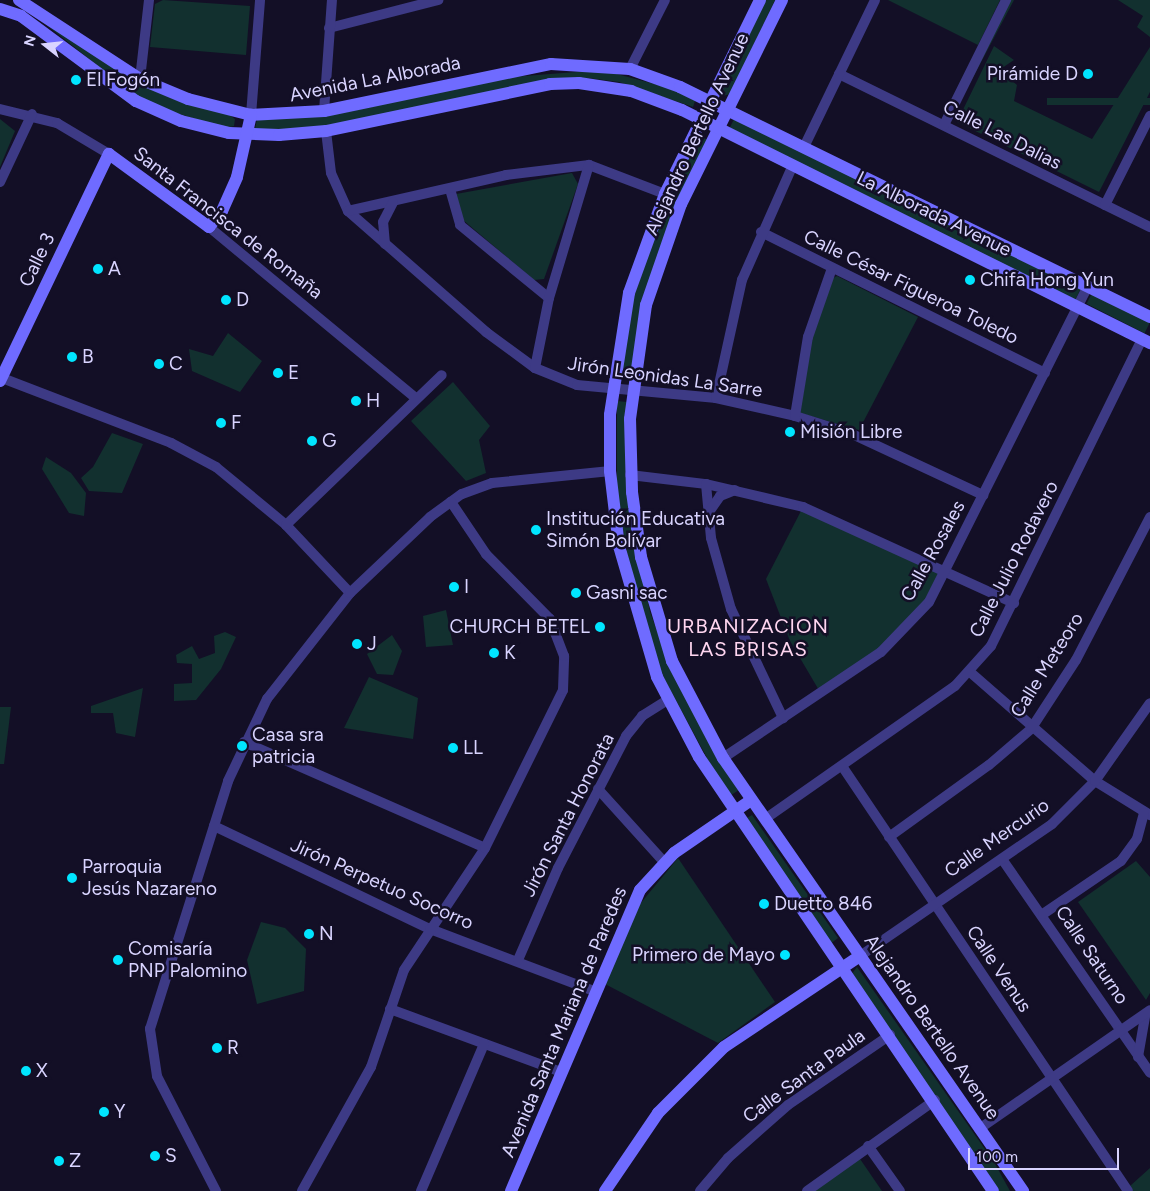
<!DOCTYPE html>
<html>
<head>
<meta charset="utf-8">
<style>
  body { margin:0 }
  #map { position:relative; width:1150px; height:1191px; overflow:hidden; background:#130f26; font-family:Figtree,sans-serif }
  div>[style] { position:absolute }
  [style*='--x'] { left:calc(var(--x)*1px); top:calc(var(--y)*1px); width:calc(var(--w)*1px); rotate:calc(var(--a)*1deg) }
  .green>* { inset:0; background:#12302f; transform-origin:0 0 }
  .street>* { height:10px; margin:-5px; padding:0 5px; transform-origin:5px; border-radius:5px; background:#3d3a85 }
  .secondary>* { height:12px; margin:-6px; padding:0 6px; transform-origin:6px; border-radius:6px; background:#6f6bff }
  .dots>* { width:14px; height:14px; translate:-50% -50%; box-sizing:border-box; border:2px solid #130f26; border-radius:50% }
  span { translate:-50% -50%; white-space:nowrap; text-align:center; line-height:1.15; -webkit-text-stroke:5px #130f26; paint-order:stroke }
  .poi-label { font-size:19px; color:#d9d4ff }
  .right { translate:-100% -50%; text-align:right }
  .left { translate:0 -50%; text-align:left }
  .street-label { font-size:19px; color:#d9d4ff }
  .neighbourhood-label { font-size:20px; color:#ffd6f0; letter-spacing:1px }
  .north { position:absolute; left:20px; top:20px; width:50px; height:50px; -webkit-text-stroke:4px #130f26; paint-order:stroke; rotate:286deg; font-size:14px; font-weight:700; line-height:20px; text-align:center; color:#d9d4ff }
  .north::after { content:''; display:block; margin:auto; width:18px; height:22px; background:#d9d4ff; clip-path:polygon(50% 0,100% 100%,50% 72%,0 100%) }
  .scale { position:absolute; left:968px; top:1148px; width:151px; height:22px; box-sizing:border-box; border:2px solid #d9d4ff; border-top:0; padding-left:6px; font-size:15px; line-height:18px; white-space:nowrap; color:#d9d4ff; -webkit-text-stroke:4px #130f26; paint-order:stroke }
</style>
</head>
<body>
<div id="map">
  <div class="green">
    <div style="clip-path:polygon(163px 0,250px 6px,246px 55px,150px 47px,155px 4px)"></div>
    <div style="clip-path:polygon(763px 0,775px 0,730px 94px,723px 96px,720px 93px)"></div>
    <div style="clip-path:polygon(888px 0,1000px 0,978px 45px)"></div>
    <div style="clip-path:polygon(1010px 0,1014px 0,953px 115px)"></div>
    <div style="clip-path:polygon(1118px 0,1150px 0,1150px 37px,1137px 27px,1143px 16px)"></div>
    <div style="clip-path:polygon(35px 16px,109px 65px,228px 114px,235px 119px,234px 126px,226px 128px,162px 109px,136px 96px)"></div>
    <div style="clip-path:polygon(994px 46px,1014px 60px,999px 70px,1017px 85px,1014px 101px,1092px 139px,1150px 47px,1150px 92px,1099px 192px,957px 122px)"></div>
    <div style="clip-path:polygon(602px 70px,673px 89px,695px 101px,693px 107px,619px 82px,588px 78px,306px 129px,255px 129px,258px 114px,318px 115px,511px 77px)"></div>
    <div style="left:1150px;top:98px;width:7px;height:103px;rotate:90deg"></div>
    <div style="clip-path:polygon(0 119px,15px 131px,0 167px)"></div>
    <div style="left:734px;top:119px;width:386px;height:13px;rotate:26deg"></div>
    <div style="clip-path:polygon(698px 135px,708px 140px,675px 208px,628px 379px,620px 380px,632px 302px,666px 205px)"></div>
    <div style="clip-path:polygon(572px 173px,578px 184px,544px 279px,534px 280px,463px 220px,456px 194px)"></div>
    <div style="clip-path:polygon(837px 276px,918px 317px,859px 430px,800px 413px,811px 341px,833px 278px)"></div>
    <div style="left:1092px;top:293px;width:65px;height:12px;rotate:27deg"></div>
    <div style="clip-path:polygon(228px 333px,262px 361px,240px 392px,192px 371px,189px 349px,213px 356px)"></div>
    <div style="clip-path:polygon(453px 382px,490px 426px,479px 440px,486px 473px,466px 481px,411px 421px)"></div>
    <div style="clip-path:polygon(617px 401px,627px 402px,635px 536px,650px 612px,670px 666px,739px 790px,728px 797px,656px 663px,635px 603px,617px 492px)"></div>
    <div style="clip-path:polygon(112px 433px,143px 444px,122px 493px,89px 491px,81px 478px,93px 467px)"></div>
    <div style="clip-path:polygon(46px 457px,71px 473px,86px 493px,84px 516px,69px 513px,42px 469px)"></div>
    <div style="clip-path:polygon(803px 507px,946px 572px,904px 632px,820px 692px,790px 641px,766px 579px)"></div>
    <div style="clip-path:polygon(446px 610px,453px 645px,426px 647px,423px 616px)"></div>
    <div style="clip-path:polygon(225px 632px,236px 637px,221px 669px,196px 700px,174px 701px,174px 684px,192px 683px,192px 664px,177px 663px,176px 655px,192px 646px,199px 659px,215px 653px,214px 636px)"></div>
    <div style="clip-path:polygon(392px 635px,402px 651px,393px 675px,377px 674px,367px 654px)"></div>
    <div style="clip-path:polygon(369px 677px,418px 698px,413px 739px,344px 728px)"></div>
    <div style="clip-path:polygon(143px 688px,135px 737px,116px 733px,113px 713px,91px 713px,91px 706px)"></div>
    <div style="clip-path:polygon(0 707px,11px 707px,4px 764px,0 764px)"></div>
    <div style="clip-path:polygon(752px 815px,838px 938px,829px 945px,745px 819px)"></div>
    <div style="clip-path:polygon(678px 858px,775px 1002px,718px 1043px,605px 984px,640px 904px)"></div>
    <div style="clip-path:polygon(1136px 861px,1150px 877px,1150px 993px,1146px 1000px,1078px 902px)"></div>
    <div style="clip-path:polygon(261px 922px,285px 928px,306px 949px,304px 991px,257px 1004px,247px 960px)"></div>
    <div style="clip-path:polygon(857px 967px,994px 1162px,1010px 1191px,998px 1191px,851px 975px)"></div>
    <div style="clip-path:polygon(858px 1156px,882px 1191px,812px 1191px)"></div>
    <div style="clip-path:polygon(1150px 1168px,1150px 1191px,1133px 1191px,1130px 1186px)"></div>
  </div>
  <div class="street">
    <div style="--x:329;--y:28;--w:113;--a:-14.4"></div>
    <div style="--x:630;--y:69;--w:77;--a:-63.1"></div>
    <div style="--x:839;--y:74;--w:347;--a:26.2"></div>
    <div style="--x:140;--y:79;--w:80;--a:-83.5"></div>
    <div style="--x:0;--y:109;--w:59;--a:13.8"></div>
    <div style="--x:57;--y:123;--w:61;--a:30.8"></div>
    <div style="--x:324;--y:111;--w:111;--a:-85.9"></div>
    <div style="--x:251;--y:115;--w:115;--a:-85.5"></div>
    <div style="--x:944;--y:125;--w:140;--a:-63.6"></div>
    <div style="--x:326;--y:131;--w:42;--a:83.2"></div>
    <div style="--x:331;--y:173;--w:42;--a:65.9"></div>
    <div style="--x:348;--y:211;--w:184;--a:41.2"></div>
    <div style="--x:486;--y:332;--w:61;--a:36.3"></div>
    <div style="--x:535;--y:368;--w:45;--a:22"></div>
    <div style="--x:577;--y:385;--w:140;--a:5.3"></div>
    <div style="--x:716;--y:398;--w:81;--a:12.8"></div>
    <div style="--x:795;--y:416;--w:60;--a:17.5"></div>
    <div style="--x:852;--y:434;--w:145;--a:25"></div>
    <div style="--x:804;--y:147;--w:163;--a:-64.2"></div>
    <div style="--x:0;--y:182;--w:75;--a:-64.8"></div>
    <div style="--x:450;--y:189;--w:37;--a:74"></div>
    <div style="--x:460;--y:225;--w:115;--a:39.4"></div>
    <div style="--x:1105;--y:205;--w:100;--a:-63.2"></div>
    <div style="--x:348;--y:211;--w:162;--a:-12.8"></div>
    <div style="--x:506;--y:175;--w:84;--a:-6.9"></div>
    <div style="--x:589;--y:165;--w:81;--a:20.9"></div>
    <div style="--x:209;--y:227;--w:268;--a:39.6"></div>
    <div style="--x:761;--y:232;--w:317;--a:26.4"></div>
    <div style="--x:385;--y:244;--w:22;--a:-95"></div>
    <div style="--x:383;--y:222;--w:22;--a:-63"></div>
    <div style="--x:535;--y:368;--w:71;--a:-78.7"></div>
    <div style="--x:549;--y:298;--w:139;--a:-73.3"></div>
    <div style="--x:2;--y:378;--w:181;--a:21"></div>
    <div style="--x:171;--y:443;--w:51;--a:28.1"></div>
    <div style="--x:216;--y:467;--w:91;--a:39.6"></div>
    <div style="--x:286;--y:525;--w:93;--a:46.7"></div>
    <div style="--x:716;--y:398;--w:121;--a:-77.6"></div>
    <div style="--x:742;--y:280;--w:126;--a:-66.1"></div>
    <div style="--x:795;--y:416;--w:80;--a:-80.7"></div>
    <div style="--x:808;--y:337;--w:73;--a:-70.8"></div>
    <div style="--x:630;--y:475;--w:77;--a:6.8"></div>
    <div style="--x:706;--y:484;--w:100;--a:13.3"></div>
    <div style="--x:803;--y:507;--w:232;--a:24.5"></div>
    <div style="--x:706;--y:484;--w:54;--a:84.7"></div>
    <div style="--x:711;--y:538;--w:74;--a:74.3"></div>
    <div style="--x:731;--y:609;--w:121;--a:64.5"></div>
    <div style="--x:709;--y:512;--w:19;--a:-55"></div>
    <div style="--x:720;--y:496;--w:16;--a:-22"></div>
    <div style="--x:286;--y:525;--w:216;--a:-43.9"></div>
    <div style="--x:970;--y:672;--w:166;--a:41.1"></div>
    <div style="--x:1095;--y:781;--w:65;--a:31.7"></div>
    <div style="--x:244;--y:742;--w:263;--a:23.7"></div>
    <div style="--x:723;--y:758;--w:190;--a:-33.9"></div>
    <div style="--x:881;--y:652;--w:69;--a:-46.2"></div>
    <div style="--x:929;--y:602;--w:354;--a:-63.3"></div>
    <div style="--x:842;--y:766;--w:512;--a:56.06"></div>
    <div style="--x:598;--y:789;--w:98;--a:47.9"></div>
    <div style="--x:765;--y:819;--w:232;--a:-35"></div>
    <div style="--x:955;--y:686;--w:54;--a:-48"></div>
    <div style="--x:991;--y:646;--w:342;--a:-63.8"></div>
    <div style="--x:214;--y:826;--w:239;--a:25.5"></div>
    <div style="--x:430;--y:929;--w:175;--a:20.7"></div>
    <div style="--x:889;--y:837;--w:123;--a:-35.8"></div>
    <div style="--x:989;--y:765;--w:55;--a:-40.6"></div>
    <div style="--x:1031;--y:729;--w:82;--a:-56.9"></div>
    <div style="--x:1076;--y:660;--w:161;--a:-62.6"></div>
    <div style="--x:1002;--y:859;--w:260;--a:55.3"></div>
    <div style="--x:1043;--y:914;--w:94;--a:-34.2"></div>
    <div style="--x:1121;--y:861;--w:27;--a:-54"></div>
    <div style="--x:1137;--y:839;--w:27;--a:-75"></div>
    <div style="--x:860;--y:956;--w:233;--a:-34.5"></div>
    <div style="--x:1052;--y:824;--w:61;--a:-45"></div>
    <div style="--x:1095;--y:781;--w:95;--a:-54.8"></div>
    <div style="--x:518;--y:960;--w:100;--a:-66.5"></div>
    <div style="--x:558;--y:868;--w:148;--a:-62.7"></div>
    <div style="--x:626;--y:736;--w:26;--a:-51"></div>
    <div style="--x:642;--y:716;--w:31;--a:-32"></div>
    <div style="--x:390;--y:1009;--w:182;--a:20.2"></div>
    <div style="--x:1138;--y:1057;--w:41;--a:-80.1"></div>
    <div style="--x:979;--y:1129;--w:208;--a:-34.8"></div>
    <div style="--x:868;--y:1146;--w:55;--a:54.6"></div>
    <div style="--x:216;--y:1191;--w:129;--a:-117.2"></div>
    <div style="--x:157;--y:1076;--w:48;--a:-98.5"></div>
    <div style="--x:150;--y:1029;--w:260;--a:-72.5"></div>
    <div style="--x:228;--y:781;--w:91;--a:-64.6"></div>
    <div style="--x:267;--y:699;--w:135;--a:-51.9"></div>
    <div style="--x:350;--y:593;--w:110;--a:-43.5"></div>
    <div style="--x:430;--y:517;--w:39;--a:-36"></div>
    <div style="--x:462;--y:494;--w:32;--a:-20"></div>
    <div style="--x:492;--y:483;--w:119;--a:-5.8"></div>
    <div style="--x:302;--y:1191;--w:142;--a:-60.9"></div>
    <div style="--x:371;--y:1067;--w:102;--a:-71.2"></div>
    <div style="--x:404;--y:970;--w:146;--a:-56.4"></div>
    <div style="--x:485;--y:848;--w:176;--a:-63.7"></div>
    <div style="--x:563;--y:690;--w:34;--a:-88"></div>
    <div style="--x:564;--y:656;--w:40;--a:-111"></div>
    <div style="--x:550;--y:619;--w:91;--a:-134.6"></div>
    <div style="--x:486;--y:554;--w:63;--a:-123.9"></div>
    <div style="--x:421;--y:1191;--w:160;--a:-66.8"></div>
    <div style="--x:700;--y:1191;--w:43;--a:-49.7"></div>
    <div style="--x:728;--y:1158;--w:80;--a:-41.5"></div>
    <div style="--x:788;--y:1105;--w:124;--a:-34.5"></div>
    <div style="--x:807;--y:1191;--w:157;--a:-35.4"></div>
  </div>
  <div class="secondary">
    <div style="--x:19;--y:0;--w:145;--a:33.1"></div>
    <div style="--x:140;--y:79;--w:52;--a:22.6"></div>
    <div style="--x:188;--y:99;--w:65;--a:14.3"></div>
    <div style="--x:251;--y:115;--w:73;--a:-3.1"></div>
    <div style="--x:324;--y:111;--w:232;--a:-11.7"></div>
    <div style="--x:551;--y:64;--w:79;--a:3.6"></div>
    <div style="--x:630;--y:69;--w:53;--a:19.8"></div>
    <div style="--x:680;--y:87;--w:523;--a:26.08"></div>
    <div style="--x:760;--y:0;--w:216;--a:116.1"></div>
    <div style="--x:665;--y:194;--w:105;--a:110"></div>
    <div style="--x:629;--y:293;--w:123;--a:98.9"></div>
    <div style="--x:610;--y:415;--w:56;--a:90"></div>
    <div style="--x:610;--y:471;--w:76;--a:83.2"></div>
    <div style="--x:619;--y:546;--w:136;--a:73.8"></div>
    <div style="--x:657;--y:677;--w:90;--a:62.3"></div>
    <div style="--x:699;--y:757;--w:524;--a:55.89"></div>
    <div style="--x:782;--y:0;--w:228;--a:116.3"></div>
    <div style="--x:681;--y:204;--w:107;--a:109.1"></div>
    <div style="--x:646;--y:305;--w:115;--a:98"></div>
    <div style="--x:630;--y:419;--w:73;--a:88.4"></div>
    <div style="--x:632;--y:492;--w:66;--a:82.1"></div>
    <div style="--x:641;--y:557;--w:109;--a:73.4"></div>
    <div style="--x:672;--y:661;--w:110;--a:62.3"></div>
    <div style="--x:723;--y:758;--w:527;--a:55.28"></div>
    <div style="--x:0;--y:9;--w:22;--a:18"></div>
    <div style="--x:21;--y:16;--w:143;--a:36.5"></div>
    <div style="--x:136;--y:101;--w:49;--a:24"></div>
    <div style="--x:181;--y:121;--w:49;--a:14"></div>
    <div style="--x:229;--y:133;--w:50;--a:2.3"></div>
    <div style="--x:279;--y:135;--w:47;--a:-4.9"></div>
    <div style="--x:326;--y:131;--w:229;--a:-11.8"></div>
    <div style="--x:550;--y:84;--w:29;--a:-2"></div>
    <div style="--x:579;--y:83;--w:53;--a:8.7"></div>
    <div style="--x:631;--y:91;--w:54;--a:20.4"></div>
    <div style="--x:682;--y:110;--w:523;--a:26.47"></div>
    <div style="--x:0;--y:381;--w:252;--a:-64.4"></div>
    <div style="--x:109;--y:154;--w:124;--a:36.1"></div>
    <div style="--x:209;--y:227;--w:21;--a:-51"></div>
    <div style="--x:222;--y:211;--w:37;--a:-66"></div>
    <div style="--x:237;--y:177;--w:64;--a:-77.3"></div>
    <div style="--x:511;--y:1191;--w:327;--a:-66.8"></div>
    <div style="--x:640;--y:890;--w:50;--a:-47.4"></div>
    <div style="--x:674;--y:853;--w:93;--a:-34.5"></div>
    <div style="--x:605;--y:1191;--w:94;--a:-55.8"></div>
    <div style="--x:658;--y:1113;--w:93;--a:-45"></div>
    <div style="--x:724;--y:1047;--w:164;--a:-33.8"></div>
  </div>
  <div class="dots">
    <div style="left:1088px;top:74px;background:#00e5ff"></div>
    <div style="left:76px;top:80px;background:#00e5ff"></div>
    <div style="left:98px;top:269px;background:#00e5ff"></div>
    <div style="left:970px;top:280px;background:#00e5ff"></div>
    <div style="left:226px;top:300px;background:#00e5ff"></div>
    <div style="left:72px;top:357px;background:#00e5ff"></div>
    <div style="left:159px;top:364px;background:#00e5ff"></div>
    <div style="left:278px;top:373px;background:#00e5ff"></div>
    <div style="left:356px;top:401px;background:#00e5ff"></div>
    <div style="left:221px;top:423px;background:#00e5ff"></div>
    <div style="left:790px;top:432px;background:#00e5ff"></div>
    <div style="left:312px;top:441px;background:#00e5ff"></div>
    <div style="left:536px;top:530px;background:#00e5ff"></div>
    <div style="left:454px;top:587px;background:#00e5ff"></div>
    <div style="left:576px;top:593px;background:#00e5ff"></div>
    <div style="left:600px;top:627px;background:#00e5ff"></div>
    <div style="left:357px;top:644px;background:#00e5ff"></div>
    <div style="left:494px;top:653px;background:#00e5ff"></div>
    <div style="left:242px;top:746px;background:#00e5ff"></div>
    <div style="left:453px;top:748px;background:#00e5ff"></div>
    <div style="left:72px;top:878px;background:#00e5ff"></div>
    <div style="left:764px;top:904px;background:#00e5ff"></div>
    <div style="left:309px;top:934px;background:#00e5ff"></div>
    <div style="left:785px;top:955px;background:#00e5ff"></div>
    <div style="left:118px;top:960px;background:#00e5ff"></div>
    <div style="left:217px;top:1048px;background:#00e5ff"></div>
    <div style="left:26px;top:1071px;background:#00e5ff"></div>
    <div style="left:104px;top:1112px;background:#00e5ff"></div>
    <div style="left:155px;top:1156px;background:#00e5ff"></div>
    <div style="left:59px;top:1161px;background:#00e5ff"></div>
  </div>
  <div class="poi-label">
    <span class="right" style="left:1078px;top:74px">Pirámide D</span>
    <span class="left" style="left:86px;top:80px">El Fogón</span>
    <span class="left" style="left:108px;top:269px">A</span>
    <span class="left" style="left:980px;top:280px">Chifa Hong Yun</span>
    <span class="left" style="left:236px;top:300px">D</span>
    <span class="left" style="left:82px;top:357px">B</span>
    <span class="left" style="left:169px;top:364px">C</span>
    <span class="left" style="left:288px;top:373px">E</span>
    <span class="left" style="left:366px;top:401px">H</span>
    <span class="left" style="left:231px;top:423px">F</span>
    <span class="left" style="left:800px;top:432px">Misión Libre</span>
    <span class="left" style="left:322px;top:441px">G</span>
    <span class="left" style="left:546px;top:530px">Institución Educativa<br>Simón Bolívar</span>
    <span class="left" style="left:464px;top:587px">I</span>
    <span class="left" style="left:586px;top:593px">Gasni sac</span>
    <span class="right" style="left:590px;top:627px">CHURCH BETEL</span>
    <span class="left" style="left:367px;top:644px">J</span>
    <span class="left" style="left:504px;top:653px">K</span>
    <span class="left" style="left:252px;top:746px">Casa sra<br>patricia</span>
    <span class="left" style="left:463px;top:748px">LL</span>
    <span class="left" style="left:82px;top:878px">Parroquia<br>Jesús Nazareno</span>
    <span class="left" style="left:774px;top:904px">Duetto 846</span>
    <span class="left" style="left:319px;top:934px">N</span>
    <span class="left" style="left:128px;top:960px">Comisaría<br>PNP Palomino</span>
    <span class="right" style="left:775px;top:955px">Primero de Mayo</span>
    <span class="left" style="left:227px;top:1048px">R</span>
    <span class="left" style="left:36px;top:1071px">X</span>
    <span class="left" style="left:114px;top:1112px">Y</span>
    <span class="left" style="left:165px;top:1156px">S</span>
    <span class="left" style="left:69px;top:1161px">Z</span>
  </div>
  <div class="street-label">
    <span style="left:375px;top:79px;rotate:-11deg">Avenida La Alborada</span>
    <span style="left:697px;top:134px;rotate:-65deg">Alejandro Bertello Avenue</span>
    <span style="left:1002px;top:135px;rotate:27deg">Calle Las Dalias</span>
    <span style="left:934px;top:214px;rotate:26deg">La Alborada Avenue</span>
    <span style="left:228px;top:223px;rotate:38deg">Santa Francisca de Romaña</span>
    <span style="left:37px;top:260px;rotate:-64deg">Calle 3</span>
    <span style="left:911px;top:287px;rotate:26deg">Calle César Figueroa Toledo</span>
    <span style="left:665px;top:377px;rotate:8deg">Jirón Leonidas La Sarre</span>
    <span style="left:933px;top:551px;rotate:-61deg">Calle Rosales</span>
    <span style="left:1014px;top:559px;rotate:-63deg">Calle Julio Rodavero</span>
    <span style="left:1047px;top:665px;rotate:-58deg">Calle Meteoro</span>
    <span style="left:568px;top:815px;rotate:-63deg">Jirón Santa Honorata</span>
    <span style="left:997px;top:838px;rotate:-35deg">Calle Mercurio</span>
    <span style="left:382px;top:884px;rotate:24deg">Jirón Perpetuo Socorro</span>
    <span style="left:1092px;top:955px;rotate:56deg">Calle Saturno</span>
    <span style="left:999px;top:969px;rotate:56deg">Calle Venus</span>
    <span style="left:564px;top:1022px;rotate:-67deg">Avenida Santa Mariana de Paredes</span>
    <span style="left:932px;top:1027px;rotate:55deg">Alejandro Bertello Avenue</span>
    <span style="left:804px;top:1076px;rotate:-36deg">Calle Santa Paula</span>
  </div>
  <div class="neighbourhood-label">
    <span style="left:748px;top:638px">URBANIZACION<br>LAS BRISAS</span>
  </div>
  <div class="north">N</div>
  <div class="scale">100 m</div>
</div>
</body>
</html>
